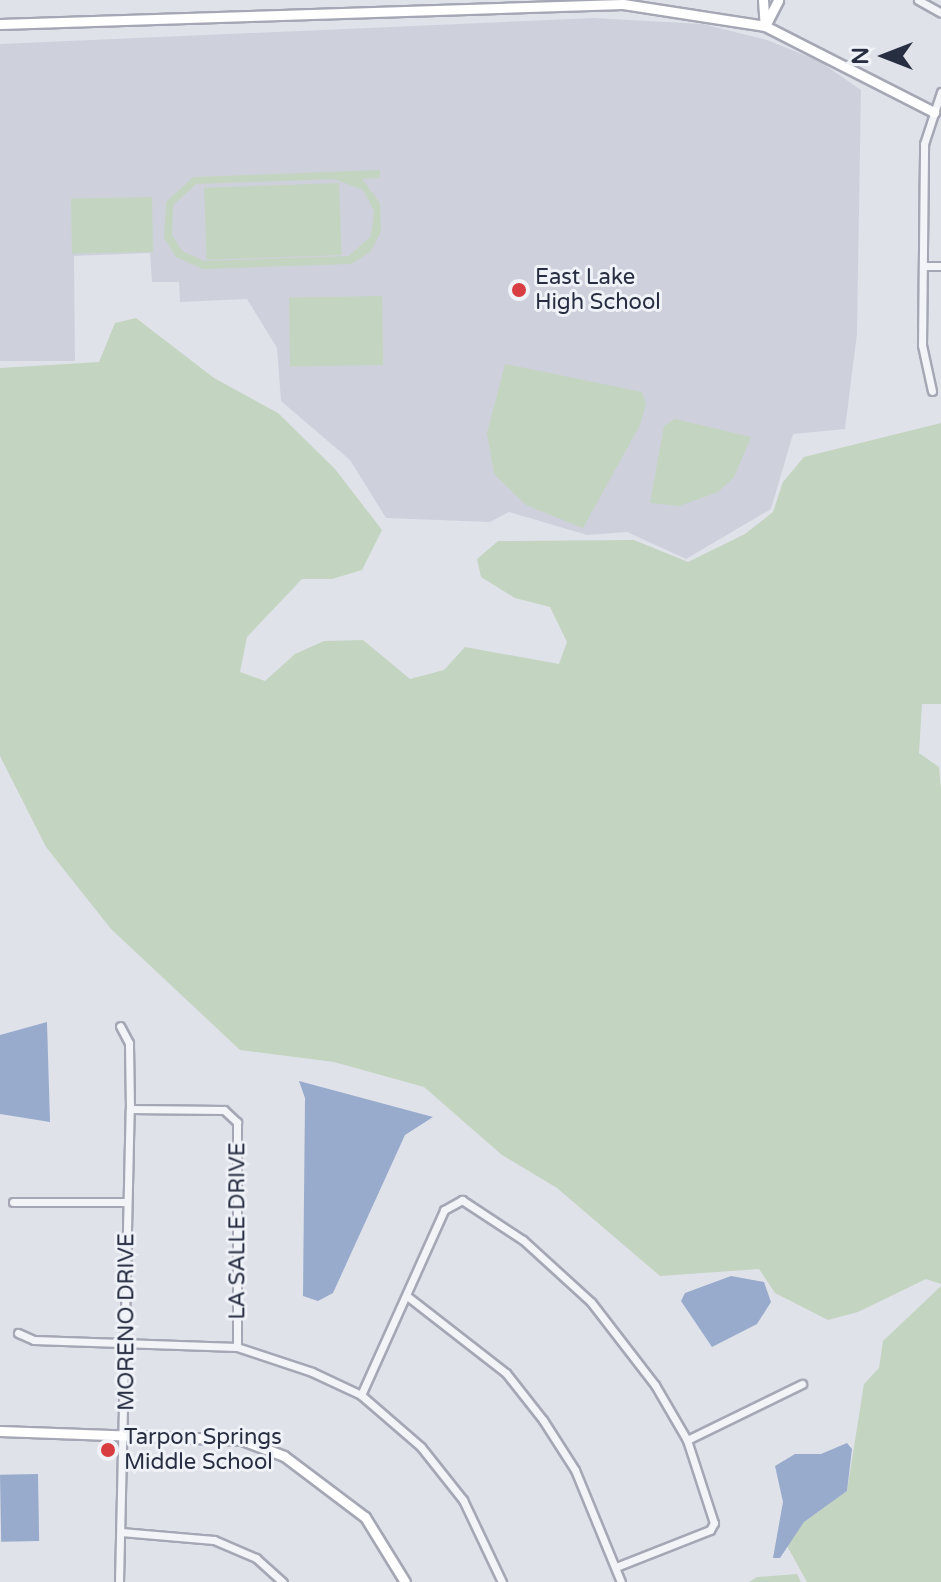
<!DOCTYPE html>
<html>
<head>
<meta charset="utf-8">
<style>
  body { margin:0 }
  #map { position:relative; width:941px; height:1582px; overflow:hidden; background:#e0e2ea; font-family:"Varela Round",sans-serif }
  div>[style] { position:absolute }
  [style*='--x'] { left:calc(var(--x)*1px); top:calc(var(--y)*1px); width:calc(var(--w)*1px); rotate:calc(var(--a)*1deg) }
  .built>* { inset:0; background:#ced1dc }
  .green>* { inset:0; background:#c3d4c0; transform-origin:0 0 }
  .water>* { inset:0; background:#98abcc; transform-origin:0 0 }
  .roads { filter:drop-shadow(2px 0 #a5a8b4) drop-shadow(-2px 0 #a5a8b4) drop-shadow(0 2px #a5a8b4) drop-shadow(0 -2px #a5a8b4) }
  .street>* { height:7px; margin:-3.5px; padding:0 3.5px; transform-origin:3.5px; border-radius:3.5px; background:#f3f4f8 }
  .secondary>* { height:9px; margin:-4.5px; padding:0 4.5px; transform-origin:4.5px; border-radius:4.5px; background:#fff }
  .dots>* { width:22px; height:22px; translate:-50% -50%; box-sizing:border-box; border:4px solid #eff2f7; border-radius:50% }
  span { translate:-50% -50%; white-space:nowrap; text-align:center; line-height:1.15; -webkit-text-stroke:6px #eff2f7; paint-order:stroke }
  .poi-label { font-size:22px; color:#272e42 }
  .left { translate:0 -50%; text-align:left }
  .street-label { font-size:22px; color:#272e42 }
  .north { position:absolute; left:845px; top:16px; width:80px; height:80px; -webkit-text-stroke:6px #eff2f7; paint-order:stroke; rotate:270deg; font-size:22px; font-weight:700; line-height:32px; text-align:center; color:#272e42 }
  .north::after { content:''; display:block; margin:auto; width:28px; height:36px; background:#272e42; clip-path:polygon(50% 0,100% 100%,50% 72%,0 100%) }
</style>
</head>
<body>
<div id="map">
  <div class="built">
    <div style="clip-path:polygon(594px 18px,703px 24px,767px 40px,819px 61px,861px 90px,857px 334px,845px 429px,793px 434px,771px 509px,686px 559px,627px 532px,587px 535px,509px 512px,490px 522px,386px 518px,350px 460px,281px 401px,277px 348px,247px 299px,180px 302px,179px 282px,152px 282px,150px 253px,74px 256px,75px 361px,0 361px,0 44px)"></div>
  </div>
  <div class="green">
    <div style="clip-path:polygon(evenodd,380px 170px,380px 178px,362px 179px,380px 203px,381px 232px,370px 252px,351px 264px,203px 269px,176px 257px,164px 238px,166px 202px,193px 177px,380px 170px,334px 179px,363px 190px,374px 211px,371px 236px,349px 256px,204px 261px,182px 251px,172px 235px,173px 205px,196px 184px,334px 179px)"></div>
    <div style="left:339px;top:183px;width:72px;height:135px;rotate:88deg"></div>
    <div style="left:152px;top:197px;width:55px;height:81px;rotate:89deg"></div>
    <div style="left:382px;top:296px;width:69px;height:93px;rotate:89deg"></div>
    <div style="clip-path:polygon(136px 318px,214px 378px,278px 413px,335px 469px,382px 530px,362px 570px,332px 579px,302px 579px,247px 637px,240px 672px,265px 681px,295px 654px,324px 641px,363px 640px,410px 679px,444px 670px,465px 647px,559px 664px,567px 642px,550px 607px,515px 598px,481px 577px,477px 559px,498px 541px,634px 540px,688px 562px,745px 534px,773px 512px,783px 482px,804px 457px,941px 423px,941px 704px,922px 704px,919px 753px,939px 767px,941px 789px,941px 1284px,926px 1279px,858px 1312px,828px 1320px,775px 1293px,759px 1269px,660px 1276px,557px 1188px,502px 1155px,424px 1087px,334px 1062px,240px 1050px,111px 929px,46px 847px,0 756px,0 368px,99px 362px,115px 323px)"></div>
    <div style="clip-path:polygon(505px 364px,642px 392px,646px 404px,640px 425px,583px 528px,526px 505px,494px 474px,487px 433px)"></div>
    <div style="clip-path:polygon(675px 419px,751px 437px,734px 477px,718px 492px,679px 506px,650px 503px,664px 426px)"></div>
    <div style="clip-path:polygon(941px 1286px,941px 1582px,807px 1582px,787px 1546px,804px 1522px,847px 1491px,864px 1384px,879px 1368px,883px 1341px)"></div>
    <div style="clip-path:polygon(797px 1574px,801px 1582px,749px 1582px,757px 1577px)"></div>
  </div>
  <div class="water">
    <div style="clip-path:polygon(47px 1022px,50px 1122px,0 1114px,0 1035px)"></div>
    <div style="clip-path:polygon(299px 1081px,433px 1117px,405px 1135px,333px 1293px,318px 1301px,303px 1296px,305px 1098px)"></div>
    <div style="clip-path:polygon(731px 1276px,764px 1282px,771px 1302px,757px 1324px,712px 1347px,681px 1301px,685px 1293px)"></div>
    <div style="clip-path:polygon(847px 1443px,852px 1449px,847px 1491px,804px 1522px,780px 1558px,773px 1558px,783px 1502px,775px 1466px,795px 1454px,821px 1454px)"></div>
    <div style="left:38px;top:1474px;width:67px;height:38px;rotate:89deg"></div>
  </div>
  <div class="roads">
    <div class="street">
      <div style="--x:918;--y:0;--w:26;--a:29"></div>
      <div style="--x:923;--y:266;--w:18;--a:0"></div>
      <div style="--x:932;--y:391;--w:47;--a:-102.3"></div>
      <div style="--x:922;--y:345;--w:201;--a:-89.4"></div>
      <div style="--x:924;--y:144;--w:55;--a:-71.9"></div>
      <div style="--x:130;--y:1109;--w:94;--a:0.6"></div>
      <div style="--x:224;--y:1110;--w:18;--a:43"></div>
      <div style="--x:237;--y:1122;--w:225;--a:90"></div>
      <div style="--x:13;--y:1202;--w:114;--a:0"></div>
      <div style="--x:407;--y:1296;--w:125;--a:37.9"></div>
      <div style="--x:506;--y:1373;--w:60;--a:51.8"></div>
      <div style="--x:543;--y:1420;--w:59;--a:57.4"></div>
      <div style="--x:575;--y:1470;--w:121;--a:67.7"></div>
      <div style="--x:18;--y:1333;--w:17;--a:24"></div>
      <div style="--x:34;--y:1340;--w:203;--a:2"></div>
      <div style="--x:237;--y:1347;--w:79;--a:18.4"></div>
      <div style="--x:312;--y:1372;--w:54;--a:25.1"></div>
      <div style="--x:361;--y:1395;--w:79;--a:40.9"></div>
      <div style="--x:421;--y:1447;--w:68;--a:51.6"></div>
      <div style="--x:463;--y:1500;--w:91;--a:64.6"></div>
      <div style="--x:361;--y:1395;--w:203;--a:-65.8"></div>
      <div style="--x:444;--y:1210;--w:21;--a:-29"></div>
      <div style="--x:462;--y:1200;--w:73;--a:33.3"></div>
      <div style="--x:523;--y:1240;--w:92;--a:42.4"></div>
      <div style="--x:591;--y:1302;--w:105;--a:52.4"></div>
      <div style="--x:655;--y:1385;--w:64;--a:59.8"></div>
      <div style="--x:687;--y:1440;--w:87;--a:72"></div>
      <div style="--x:714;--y:1523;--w:8;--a:120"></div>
      <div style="--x:710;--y:1530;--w:101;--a:158.5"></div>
      <div style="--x:687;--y:1440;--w:128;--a:-26"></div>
      <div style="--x:121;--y:1532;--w:93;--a:4.9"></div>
      <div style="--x:214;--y:1540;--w:46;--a:23.2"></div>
      <div style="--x:256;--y:1558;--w:36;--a:42"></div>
      <div style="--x:119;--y:1582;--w:473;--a:-88.7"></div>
      <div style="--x:130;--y:1109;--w:66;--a:-90.9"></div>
      <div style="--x:129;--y:1043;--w:19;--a:-118"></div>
    </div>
    <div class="secondary">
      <div style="--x:763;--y:0;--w:26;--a:86"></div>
      <div style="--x:0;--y:24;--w:623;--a:-1.84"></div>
      <div style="--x:623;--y:4;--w:144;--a:8.8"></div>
      <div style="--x:765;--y:26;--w:190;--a:27"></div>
      <div style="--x:765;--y:26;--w:29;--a:-63"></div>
      <div style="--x:0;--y:1431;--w:242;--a:2.1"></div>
      <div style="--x:242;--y:1440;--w:45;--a:20.9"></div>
      <div style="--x:284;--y:1456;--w:101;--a:37"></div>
      <div style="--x:365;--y:1517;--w:76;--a:58.4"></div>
    </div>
  </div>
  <div class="dots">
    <div style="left:519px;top:290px;background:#d73d41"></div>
    <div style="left:108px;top:1450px;background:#d73d41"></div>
  </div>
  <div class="poi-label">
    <span class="left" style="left:535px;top:290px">East Lake<br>High School</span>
    <span class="left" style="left:124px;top:1450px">Tarpon Springs<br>Middle School</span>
  </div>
  <div class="street-label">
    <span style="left:238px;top:1231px;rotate:-90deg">LA SALLE DRIVE</span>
    <span style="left:127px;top:1322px;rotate:-90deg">MORENO DRIVE</span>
  </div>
  <div class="north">N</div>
</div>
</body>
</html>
